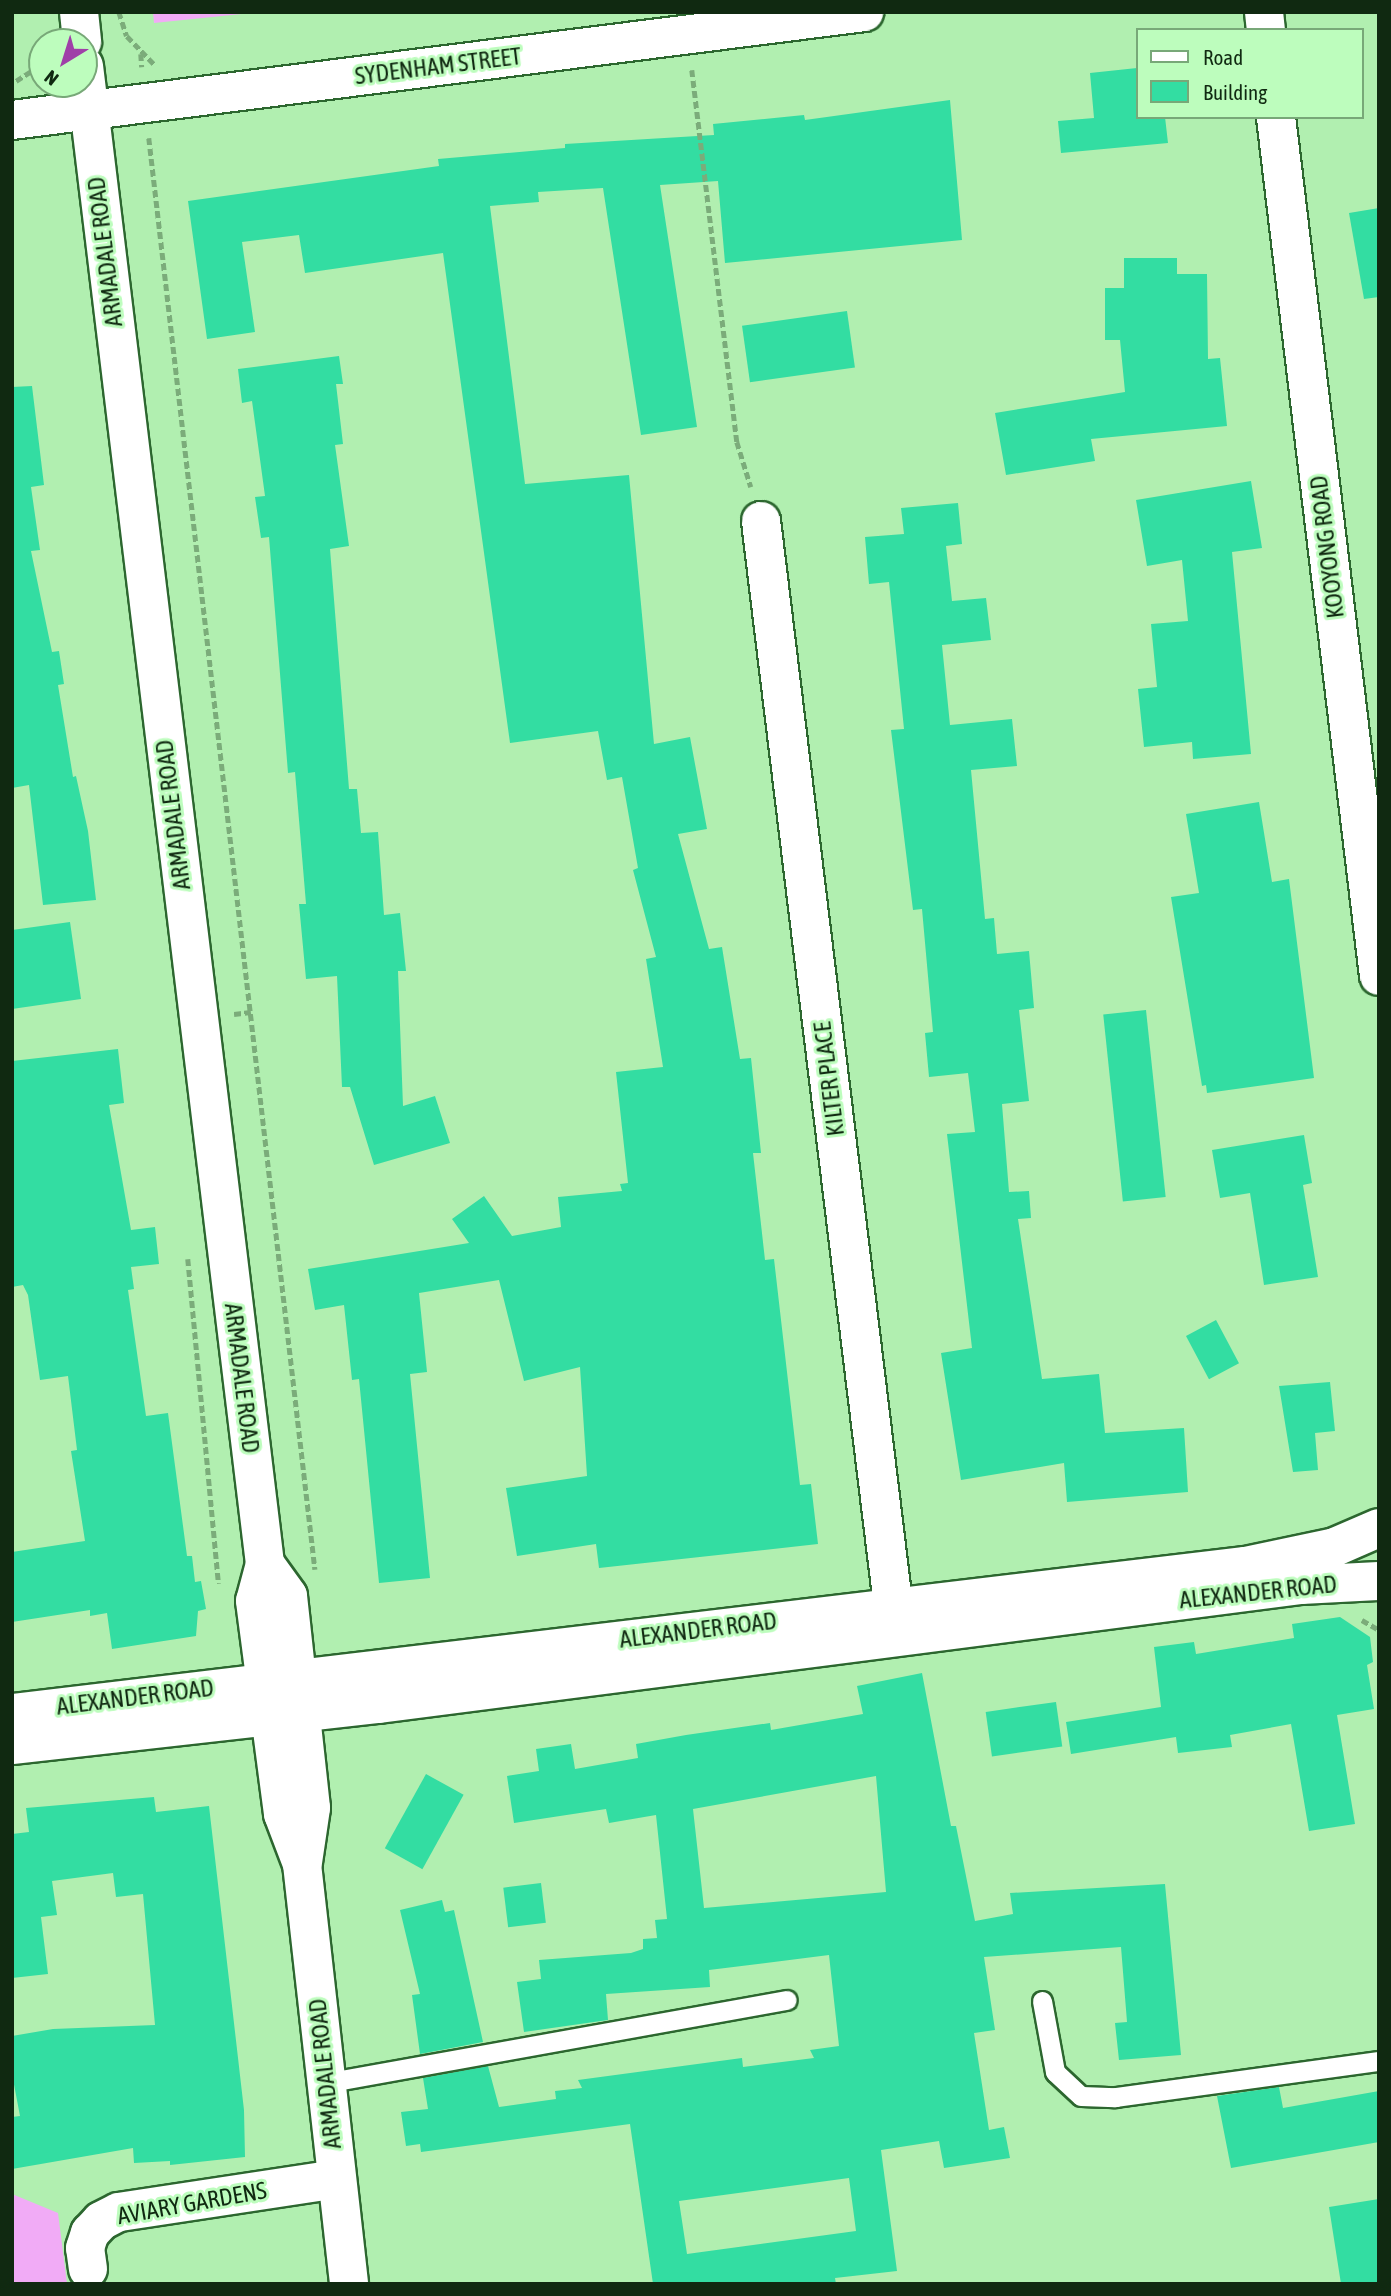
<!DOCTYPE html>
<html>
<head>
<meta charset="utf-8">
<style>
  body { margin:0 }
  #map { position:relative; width:1391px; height:2296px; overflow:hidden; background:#b1efb0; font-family:"Asap Condensed",sans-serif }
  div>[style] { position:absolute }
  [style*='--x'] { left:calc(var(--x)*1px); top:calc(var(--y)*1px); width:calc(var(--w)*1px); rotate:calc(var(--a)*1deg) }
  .green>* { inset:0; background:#f1abf6 }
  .building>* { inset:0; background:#33dda2; transform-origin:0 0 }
  .path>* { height:4.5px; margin-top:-2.25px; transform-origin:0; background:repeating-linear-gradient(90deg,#7bac7a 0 7px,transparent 0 10.5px) }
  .roads { filter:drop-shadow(2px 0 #2c672f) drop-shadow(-2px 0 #2c672f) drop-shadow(0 2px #2c672f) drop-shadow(0 -2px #2c672f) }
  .service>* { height:19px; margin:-9.5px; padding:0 9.5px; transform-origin:9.5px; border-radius:9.5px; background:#fff }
  .minor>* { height:38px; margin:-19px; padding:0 19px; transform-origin:19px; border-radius:19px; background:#fff }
  .secondary>* { height:38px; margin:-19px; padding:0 19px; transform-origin:19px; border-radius:19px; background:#fff }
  span { translate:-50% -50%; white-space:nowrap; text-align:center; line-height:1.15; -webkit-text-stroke:6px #bdfdbd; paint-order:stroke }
  .street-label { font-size:24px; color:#102911 }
  .frame { position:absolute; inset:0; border:14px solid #102911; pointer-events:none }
  .legend { position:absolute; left:1136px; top:28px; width:228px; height:91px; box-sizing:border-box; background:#bdfdbd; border:2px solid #78a878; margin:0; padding:9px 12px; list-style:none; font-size:21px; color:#102911 }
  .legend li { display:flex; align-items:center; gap:14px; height:35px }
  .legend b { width:35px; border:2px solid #78a878 }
  .north { position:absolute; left:28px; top:28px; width:70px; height:70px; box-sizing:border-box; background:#bdfdbd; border:2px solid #78a878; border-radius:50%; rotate:218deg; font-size:19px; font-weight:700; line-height:28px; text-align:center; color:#102911 }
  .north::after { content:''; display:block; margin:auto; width:24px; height:32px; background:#9f3fa8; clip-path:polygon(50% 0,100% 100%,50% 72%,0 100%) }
</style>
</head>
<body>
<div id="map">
  <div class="green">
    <div style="clip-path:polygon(153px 12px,261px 12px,154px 23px)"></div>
    <div style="clip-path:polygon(12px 2194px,58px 2213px,67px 2284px,12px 2284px)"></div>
  </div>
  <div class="building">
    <div style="clip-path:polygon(1137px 68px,1137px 117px,1165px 117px,1168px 143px,1061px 153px,1058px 121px,1094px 118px,1090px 73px)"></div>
    <div style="clip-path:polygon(950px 100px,962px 240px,725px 263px,718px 181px,660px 185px,697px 427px,641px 435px,603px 188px,538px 192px,539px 202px,490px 206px,525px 484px,629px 475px,654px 744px,690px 737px,707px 829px,678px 834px,709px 949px,722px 947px,740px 1059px,751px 1058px,761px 1153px,753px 1153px,765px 1260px,774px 1259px,800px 1485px,811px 1484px,818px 1544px,599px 1568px,596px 1544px,517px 1556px,506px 1488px,587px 1476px,580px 1367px,524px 1381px,499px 1280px,419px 1293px,427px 1372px,410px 1374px,430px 1578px,379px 1583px,359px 1379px,352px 1380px,344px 1305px,315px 1310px,308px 1269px,469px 1243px,452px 1219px,484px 1196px,512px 1236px,561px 1227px,558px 1197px,622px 1191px,620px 1184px,628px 1183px,616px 1072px,663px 1067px,646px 959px,656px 957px,633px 870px,638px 868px,622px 777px,607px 780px,598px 731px,510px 743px,443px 253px,305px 273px,299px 235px,242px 242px,255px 332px,207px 339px,188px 201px,439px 166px,438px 159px,565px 148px,565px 144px,714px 135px,713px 124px,804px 115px,805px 120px)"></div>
    <div style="clip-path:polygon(1379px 208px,1379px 297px,1364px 299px,1349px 213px)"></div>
    <div style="clip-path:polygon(1124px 258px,1177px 258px,1177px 274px,1207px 274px,1208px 359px,1220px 358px,1227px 426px,1091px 439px,1095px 461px,1006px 475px,995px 413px,1125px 392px,1120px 340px,1105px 340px,1105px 288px,1124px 288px)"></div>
    <div style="left:847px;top:311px;width:57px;height:106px;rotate:82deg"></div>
    <div style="clip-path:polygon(339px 356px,343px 384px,336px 384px,343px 444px,335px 445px,349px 546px,330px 549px,349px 789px,357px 789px,361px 833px,378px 832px,384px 915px,400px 913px,406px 971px,398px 971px,403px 1106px,435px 1096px,450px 1143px,374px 1165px,350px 1087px,342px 1087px,337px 976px,306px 979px,299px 904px,306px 904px,295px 772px,288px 773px,269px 537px,261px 538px,255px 497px,265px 496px,252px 401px,242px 403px,238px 369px)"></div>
    <div style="clip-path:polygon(32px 386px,44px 485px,31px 487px,40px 550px,31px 551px,52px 652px,59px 651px,64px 684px,58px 685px,73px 777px,76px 776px,88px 831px,96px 900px,43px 905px,29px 785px,12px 788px,12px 387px)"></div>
    <div style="clip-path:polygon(1251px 481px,1262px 548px,1232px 552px,1251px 754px,1193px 759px,1192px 742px,1144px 747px,1138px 689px,1157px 687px,1151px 624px,1188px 621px,1182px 560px,1147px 566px,1136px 500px)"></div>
    <div style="clip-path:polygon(958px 503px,962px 544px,946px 546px,952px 601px,986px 598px,991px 640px,942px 645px,950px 725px,1012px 719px,1017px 766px,971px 770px,985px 919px,994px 918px,997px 954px,1029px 951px,1034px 1008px,1019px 1010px,1029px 1101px,1002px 1104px,1009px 1192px,1029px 1191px,1031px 1218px,1018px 1219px,1042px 1379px,1099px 1374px,1105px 1433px,1184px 1428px,1188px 1492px,1067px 1502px,1064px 1463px,961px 1480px,941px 1353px,972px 1348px,947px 1134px,975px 1132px,968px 1073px,929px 1077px,925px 1033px,933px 1032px,922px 909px,913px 910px,891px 730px,904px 729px,889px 582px,869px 584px,865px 537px,904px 534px,901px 508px)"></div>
    <div style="clip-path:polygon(1259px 802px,1272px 882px,1289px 879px,1314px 1078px,1207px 1093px,1206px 1085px,1202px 1086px,1171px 897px,1199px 893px,1186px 814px)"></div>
    <div style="clip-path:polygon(70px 922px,81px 999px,12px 1009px,12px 930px)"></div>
    <div style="left:1146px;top:1010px;width:188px;height:43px;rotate:84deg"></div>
    <div style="clip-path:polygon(118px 1049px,124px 1103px,109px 1105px,131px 1230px,155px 1227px,159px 1264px,131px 1267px,134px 1289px,128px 1290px,146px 1416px,168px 1413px,187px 1556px,192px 1556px,195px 1582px,201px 1581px,206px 1609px,198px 1611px,196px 1636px,112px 1649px,107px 1613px,90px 1616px,90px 1610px,12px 1622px,12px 1552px,85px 1541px,71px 1451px,77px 1450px,68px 1376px,40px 1380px,28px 1295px,23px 1285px,12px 1287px,12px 1061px)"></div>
    <div style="clip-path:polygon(1304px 1135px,1312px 1183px,1303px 1185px,1318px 1277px,1264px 1285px,1250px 1193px,1220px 1198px,1212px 1150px)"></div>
    <div style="left:1216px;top:1320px;width:49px;height:34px;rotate:62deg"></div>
    <div style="clip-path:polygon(1330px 1382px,1335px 1431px,1315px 1433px,1318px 1470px,1293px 1472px,1279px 1386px)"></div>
    <div style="clip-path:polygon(1340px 1617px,1370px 1637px,1373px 1662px,1367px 1665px,1374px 1709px,1337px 1715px,1355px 1824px,1309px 1831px,1291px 1724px,1230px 1735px,1232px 1747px,1178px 1753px,1176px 1737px,1071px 1754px,1066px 1722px,1161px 1707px,1154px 1647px,1194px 1642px,1196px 1654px,1294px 1638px,1292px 1624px)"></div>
    <div style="clip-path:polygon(evenodd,922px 1673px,951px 1826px,956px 1826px,975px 1921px,1013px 1914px,1010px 1893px,1165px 1884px,1181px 2055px,1119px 2060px,1115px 2023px,1127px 2022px,1121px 1947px,984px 1957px,995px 2030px,974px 2033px,989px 2130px,1004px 2127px,1010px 2158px,944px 2168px,939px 2141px,881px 2150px,897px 2271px,835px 2278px,836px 2284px,653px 2284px,630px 2124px,421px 2152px,420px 2144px,406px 2146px,401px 2112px,428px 2109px,423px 2078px,488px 2066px,499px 2107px,556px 2099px,555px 2091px,582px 2088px,578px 2080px,742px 2058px,743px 2067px,814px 2058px,810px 2050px,839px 2046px,829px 1955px,709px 1970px,710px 1987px,606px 1994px,608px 2020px,524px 2032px,517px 1982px,541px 1979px,539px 1960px,631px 1953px,643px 1949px,643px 1939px,657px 1938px,655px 1920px,667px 1919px,656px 1815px,609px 1823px,606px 1809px,514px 1823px,507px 1776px,539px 1771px,536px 1749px,571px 1744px,575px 1769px,638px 1758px,636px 1744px,686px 1735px,770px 1723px,771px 1730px,863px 1714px,857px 1686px,922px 1673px,876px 1776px,886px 1892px,704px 1908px,693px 1809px,876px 1776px,922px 1673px,849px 2178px,856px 2231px,687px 2254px,679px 2201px,849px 2178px)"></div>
    <div style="left:1056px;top:1702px;width:45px;height:71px;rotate:82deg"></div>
    <div style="left:426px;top:1774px;width:43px;height:85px;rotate:29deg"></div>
    <div style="clip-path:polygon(154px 1797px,156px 1812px,209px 1806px,244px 2110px,245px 2157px,170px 2165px,170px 2161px,134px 2163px,133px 2148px,12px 2169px,12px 2117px,20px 2116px,12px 2074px,12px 2036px,53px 2029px,155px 2025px,143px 1894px,116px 1897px,113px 1873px,52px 1881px,57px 1915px,41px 1917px,48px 1974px,12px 1978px,12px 1834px,29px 1832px,26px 1808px)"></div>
    <div style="left:541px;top:1883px;width:40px;height:38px;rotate:83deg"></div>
    <div style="clip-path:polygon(442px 1900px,445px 1912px,454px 1910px,483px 2042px,420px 2054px,412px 1995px,420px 1994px,400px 1910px)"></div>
    <div style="clip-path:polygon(1279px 2087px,1283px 2108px,1379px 2091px,1379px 2142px,1231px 2168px,1217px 2096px)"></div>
    <div style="clip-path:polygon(1379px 2199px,1379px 2284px,1341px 2284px,1329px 2207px)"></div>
  </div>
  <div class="path">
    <div style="--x:119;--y:12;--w:25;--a:72"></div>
    <div style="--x:127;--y:36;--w:40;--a:46"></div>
    <div style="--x:141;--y:54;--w:13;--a:86"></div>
    <div style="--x:692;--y:70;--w:375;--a:83.1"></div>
    <div style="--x:737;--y:442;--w:47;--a:72.7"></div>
    <div style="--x:16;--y:81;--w:31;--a:-33"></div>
    <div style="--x:149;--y:138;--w:1441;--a:83.38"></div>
    <div style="--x:234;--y:1014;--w:17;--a:-7"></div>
    <div style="--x:188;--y:1259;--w:326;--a:84.6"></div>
    <div style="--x:1362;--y:1620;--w:20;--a:30"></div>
  </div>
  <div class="roads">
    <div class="service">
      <div style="--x:1042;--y:2001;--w:72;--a:79.6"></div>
      <div style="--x:1055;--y:2072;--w:35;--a:43"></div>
      <div style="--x:1081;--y:2096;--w:34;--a:2"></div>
      <div style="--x:1115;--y:2097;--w:266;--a:-7.8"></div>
      <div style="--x:325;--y:2083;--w:469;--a:-10.2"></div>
    </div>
    <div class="minor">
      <div style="--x:79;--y:12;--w:30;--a:84"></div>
      <div style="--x:1264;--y:12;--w:18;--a:84"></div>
      <div style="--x:84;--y:66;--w:1509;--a:83.11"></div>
      <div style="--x:265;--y:1564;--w:38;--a:105"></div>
      <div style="--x:255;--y:1601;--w:215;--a:82.5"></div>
      <div style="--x:283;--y:1814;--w:53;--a:69.2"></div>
      <div style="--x:302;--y:1864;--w:423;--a:83.6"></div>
      <div style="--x:1276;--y:117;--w:865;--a:83.16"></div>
      <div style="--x:12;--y:120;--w:859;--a:-7.22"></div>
      <div style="--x:761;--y:521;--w:1123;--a:83.05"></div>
      <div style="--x:265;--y:1564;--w:39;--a:54"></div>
      <div style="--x:288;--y:1596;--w:213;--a:83.8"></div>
      <div style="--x:311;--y:1808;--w:55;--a:98.4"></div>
      <div style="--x:88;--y:2269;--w:21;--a:-98"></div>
      <div style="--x:85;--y:2248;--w:16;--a:-72"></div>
      <div style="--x:90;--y:2233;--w:16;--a:-47"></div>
      <div style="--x:101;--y:2221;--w:20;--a:-27"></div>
      <div style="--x:119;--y:2212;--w:219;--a:-8.6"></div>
    </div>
    <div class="secondary">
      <div style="--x:12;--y:1713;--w:1242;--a:-6.8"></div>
      <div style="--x:1245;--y:1566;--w:92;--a:-11.9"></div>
      <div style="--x:1335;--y:1547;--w:48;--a:-23.4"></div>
      <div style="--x:12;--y:1745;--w:369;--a:-6.4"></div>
      <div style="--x:379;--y:1704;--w:930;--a:-7.35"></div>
      <div style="--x:1301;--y:1585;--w:78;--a:-2.9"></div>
    </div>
  </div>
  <div class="street-label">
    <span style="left:438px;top:66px;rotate:-7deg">SYDENHAM STREET</span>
    <span style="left:105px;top:252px;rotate:-97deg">ARMADALE ROAD</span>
    <span style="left:1327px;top:547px;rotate:-97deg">KOOYONG ROAD</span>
    <span style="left:173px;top:815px;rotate:-97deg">ARMADALE ROAD</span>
    <span style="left:829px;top:1079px;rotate:-97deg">KILTER PLACE</span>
    <span style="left:242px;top:1378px;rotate:83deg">ARMADALE ROAD</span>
    <span style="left:1258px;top:1592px;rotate:-6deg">ALEXANDER ROAD</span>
    <span style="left:698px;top:1630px;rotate:-7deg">ALEXANDER ROAD</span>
    <span style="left:135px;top:1697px;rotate:-7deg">ALEXANDER ROAD</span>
    <span style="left:325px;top:2074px;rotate:-96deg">ARMADALE ROAD</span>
    <span style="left:192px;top:2203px;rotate:-10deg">AVIARY GARDENS</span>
  </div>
  <div class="frame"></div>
  <ul class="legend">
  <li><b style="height:9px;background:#fff"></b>Road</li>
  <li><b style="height:19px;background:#33dda2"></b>Building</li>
  </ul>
  <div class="north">N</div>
</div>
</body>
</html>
